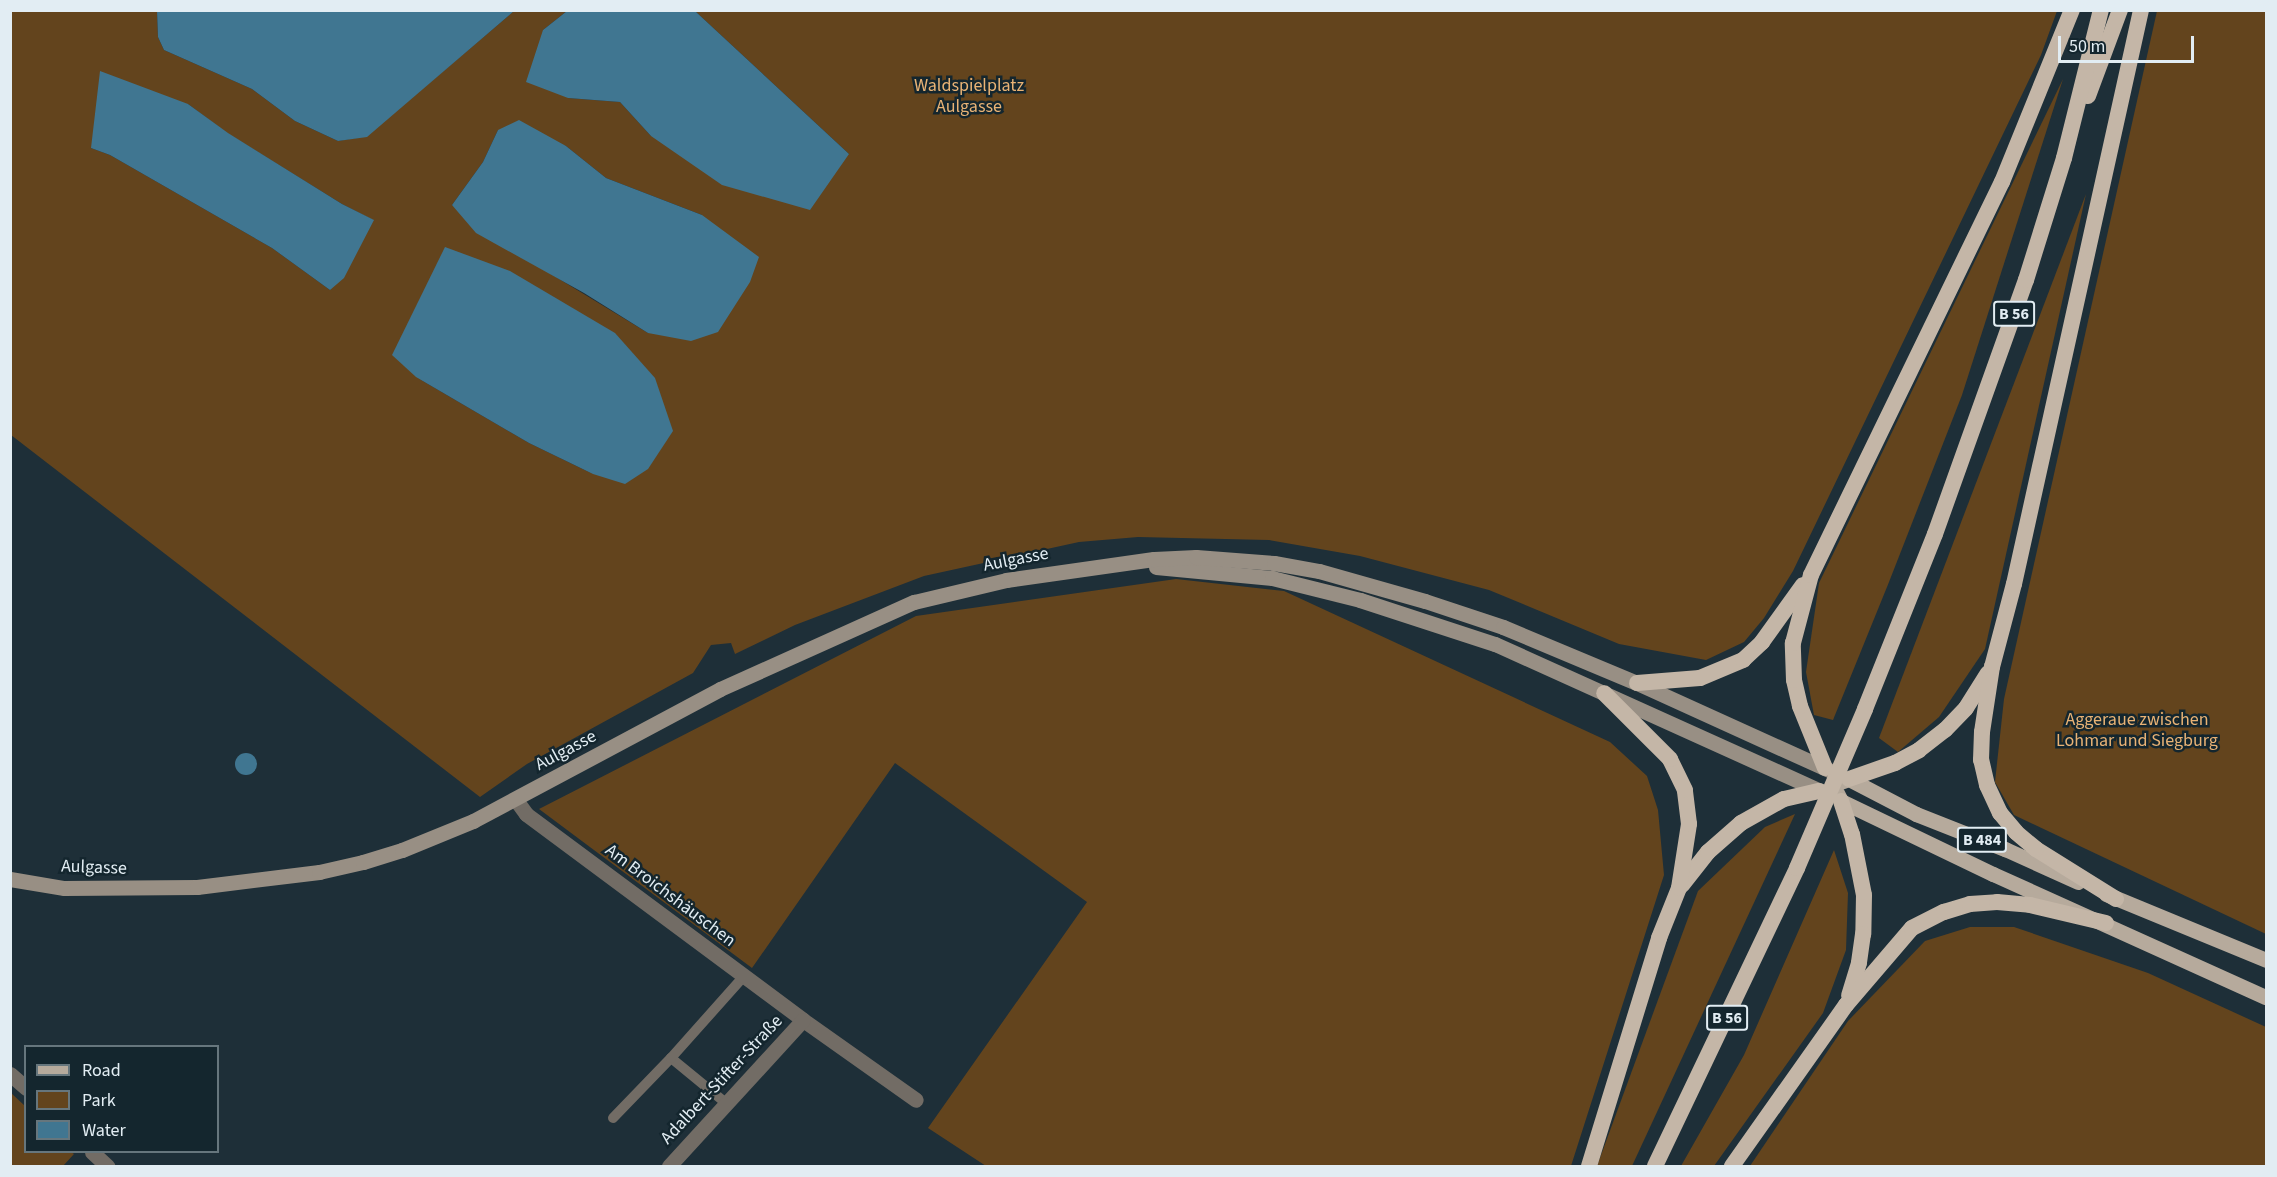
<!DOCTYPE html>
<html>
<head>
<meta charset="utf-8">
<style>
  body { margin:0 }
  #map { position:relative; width:2277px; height:1177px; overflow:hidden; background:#1e2f38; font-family:"Source Sans 3",sans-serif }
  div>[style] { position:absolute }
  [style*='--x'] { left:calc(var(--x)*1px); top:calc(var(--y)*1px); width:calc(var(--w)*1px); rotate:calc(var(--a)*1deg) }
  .green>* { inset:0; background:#63441d }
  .water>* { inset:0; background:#407691 }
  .round { border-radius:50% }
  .service>* { height:10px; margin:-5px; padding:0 5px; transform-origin:5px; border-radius:5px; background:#726c65 }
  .minor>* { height:15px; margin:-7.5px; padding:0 7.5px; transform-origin:7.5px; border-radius:7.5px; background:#726c65 }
  .secondary>* { height:15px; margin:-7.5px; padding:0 7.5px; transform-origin:7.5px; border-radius:7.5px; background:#988f84 }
  .primary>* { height:15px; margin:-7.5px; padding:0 7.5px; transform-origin:7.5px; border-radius:7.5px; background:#b6aa9c }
  .trunk>* { height:16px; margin:-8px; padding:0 8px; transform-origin:8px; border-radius:8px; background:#c4b6a7 }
  .trunk-bridge>* { height:16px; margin:-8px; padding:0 8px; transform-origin:8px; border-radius:8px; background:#c4b6a7 }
  span { translate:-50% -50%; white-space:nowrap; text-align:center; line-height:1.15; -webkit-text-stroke:5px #14262e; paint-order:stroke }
  .shield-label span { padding:2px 4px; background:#14262e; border:2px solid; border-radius:4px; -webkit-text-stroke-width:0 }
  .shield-label { font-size:16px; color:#e2edf3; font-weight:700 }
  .park-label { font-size:18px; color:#e9b375 }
  .street-label { font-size:18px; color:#e2edf3 }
  .frame { position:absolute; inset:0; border:12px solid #e2edf3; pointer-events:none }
  .legend { position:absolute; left:24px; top:1045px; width:195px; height:108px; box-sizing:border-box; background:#14262e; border:2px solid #66767d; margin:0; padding:8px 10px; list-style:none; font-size:18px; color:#e2edf3 }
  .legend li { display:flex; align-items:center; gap:12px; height:30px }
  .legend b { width:30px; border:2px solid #66767d }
  .scale { position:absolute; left:2058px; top:36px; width:136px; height:27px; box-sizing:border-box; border:3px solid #e2edf3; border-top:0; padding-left:8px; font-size:18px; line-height:21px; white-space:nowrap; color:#e2edf3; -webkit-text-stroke:4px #14262e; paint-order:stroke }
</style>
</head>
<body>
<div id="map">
  <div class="green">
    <div style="clip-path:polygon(evenodd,10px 11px,157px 11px,158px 37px,164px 50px,252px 89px,295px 121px,338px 141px,367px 136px,514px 11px,567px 11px,543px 30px,568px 98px,620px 102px,651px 136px,849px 154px,695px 11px,2057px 11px,2041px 55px,1793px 571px,1764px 618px,1744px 642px,1706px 660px,1619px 644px,1489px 590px,1360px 556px,1269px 540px,1138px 537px,1079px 542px,924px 576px,795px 625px,735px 654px,731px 643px,711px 645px,693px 673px,527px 764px,480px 797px,11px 435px,10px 11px,188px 104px,227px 133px,342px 204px,373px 220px,330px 290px,272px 248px,110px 155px,91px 148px,188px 104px,10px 11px,498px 130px,566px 146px,606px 178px,702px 215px,648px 333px,536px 265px,452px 205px,483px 162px,498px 130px,10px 11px,416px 377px,593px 474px,529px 443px,416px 377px)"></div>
    <div style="clip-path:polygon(2157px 11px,2266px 11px,2266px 934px,2014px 815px,1995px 782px,2004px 699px)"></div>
    <div style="clip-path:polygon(2063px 79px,1962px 395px,1889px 582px,1833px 720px,1814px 715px,1806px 672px,1819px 583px)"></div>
    <div style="clip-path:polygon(2086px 194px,1985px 649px,1939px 717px,1898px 752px,1879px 738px)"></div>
    <div style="clip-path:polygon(1176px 579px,1284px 591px,1610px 742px,1647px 776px,1658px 810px,1664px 875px,1571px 1166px,986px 1166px,928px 1128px,1087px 902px,895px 763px,752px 968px,539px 809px,916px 616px)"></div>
    <div style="clip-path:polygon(1795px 814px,1632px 1166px,1597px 1166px,1698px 891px,1765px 827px)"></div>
    <div style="clip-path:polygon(1834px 850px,1848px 893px,1846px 950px,1823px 1013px,1714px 1166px,1681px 1166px,1744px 1055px)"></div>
    <div style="clip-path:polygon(1970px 927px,2014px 927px,2148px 973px,2266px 1027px,2266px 1166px,1750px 1166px,1848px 1021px,1925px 941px)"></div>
    <div style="clip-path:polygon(10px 1092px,25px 1106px,26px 1152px,71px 1152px,74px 1154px,63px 1166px,11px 1166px)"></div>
  </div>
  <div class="water">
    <div style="clip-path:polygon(157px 11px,157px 10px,514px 11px,367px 137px,338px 141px,295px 121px,252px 89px,164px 50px,158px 37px)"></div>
    <div style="clip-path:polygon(567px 11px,695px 11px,849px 154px,810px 210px,722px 185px,651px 136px,620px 102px,568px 98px,526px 82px,543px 30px)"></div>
    <div style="clip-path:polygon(100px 71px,188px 104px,228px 133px,342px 204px,374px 220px,344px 278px,330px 290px,272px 248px,110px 155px,91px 148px)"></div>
    <div style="clip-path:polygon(519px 120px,566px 146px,606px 178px,702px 215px,759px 257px,750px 282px,718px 332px,691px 341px,648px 333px,584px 293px,476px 233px,452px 205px,483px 162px,498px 130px)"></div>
    <div style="clip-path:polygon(445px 247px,510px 271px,615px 333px,655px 378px,673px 431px,648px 469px,625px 484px,593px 474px,529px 443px,416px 377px,392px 355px)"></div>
    <div class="round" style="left:235px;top:753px;width:22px;height:22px"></div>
  </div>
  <div class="service">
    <div style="--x:671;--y:1058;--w:72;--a:39.4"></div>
    <div style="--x:613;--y:1118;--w:83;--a:-46"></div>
    <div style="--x:671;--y:1058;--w:110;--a:-48.3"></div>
  </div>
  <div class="minor">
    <div style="--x:516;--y:800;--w:17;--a:54"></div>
    <div style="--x:526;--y:814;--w:345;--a:36.6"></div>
    <div style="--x:803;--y:1020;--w:138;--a:35.3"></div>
    <div style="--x:10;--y:1074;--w:21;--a:41"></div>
    <div style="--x:92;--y:1152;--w:21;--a:43"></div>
    <div style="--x:669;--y:1166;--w:198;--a:-47.5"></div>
  </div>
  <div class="secondary">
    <div style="--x:1156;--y:567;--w:117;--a:5.4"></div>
    <div style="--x:1272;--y:578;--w:91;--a:14"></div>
    <div style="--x:1360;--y:600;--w:142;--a:18.1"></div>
    <div style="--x:1495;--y:644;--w:362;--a:24.3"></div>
    <div style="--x:10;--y:879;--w:55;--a:9.5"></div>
    <div style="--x:64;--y:888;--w:133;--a:-0.4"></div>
    <div style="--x:197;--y:887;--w:123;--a:-7"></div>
    <div style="--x:319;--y:872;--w:45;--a:-12.8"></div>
    <div style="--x:363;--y:862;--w:41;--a:-17.1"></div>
    <div style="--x:402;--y:850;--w:77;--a:-22.2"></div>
    <div style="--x:473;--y:821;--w:280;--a:-28.1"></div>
    <div style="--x:720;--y:689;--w:213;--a:-24.2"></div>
    <div style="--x:914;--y:602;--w:95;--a:-13.4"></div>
    <div style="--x:1006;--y:580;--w:149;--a:-8.1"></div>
    <div style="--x:1154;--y:559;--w:42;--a:-2.7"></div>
    <div style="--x:1196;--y:557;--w:78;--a:4.4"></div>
    <div style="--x:1274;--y:563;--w:46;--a:10.1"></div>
    <div style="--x:1319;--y:571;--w:110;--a:15.8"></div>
    <div style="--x:1425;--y:601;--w:82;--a:18.4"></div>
    <div style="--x:1503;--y:627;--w:145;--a:22.7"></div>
    <div style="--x:1637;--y:683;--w:213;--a:24.4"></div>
  </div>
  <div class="primary">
    <div style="--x:1840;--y:782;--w:9;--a:-18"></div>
    <div style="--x:1849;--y:779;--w:76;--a:27.6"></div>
    <div style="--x:1916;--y:814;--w:96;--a:21.5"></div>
    <div style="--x:2005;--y:849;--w:80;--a:24.3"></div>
    <div style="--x:1837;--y:793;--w:9;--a:63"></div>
    <div style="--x:1841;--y:801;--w:169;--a:25.7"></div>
    <div style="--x:1993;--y:874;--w:299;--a:24.3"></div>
    <div style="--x:2106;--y:894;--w:173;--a:22.4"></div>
  </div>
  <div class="trunk">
    <div style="--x:2088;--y:96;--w:92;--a:-69.6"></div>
    <div style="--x:1637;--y:683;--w:63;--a:-4.5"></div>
    <div style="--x:1700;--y:678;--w:47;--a:-22.7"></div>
    <div style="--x:1743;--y:660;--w:26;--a:-43"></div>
    <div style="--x:1762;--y:642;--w:70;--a:-54.3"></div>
    <div style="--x:1865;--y:709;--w:188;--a:-68.2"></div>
    <div style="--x:1935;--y:534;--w:270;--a:-70.3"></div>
    <div style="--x:2026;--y:280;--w:128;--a:-72.7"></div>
    <div style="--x:2064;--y:158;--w:153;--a:-76"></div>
    <div style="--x:1825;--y:768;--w:67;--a:-112"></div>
    <div style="--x:1800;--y:706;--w:27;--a:-103"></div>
    <div style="--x:1794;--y:680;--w:37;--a:-92"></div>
    <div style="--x:1793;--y:643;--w:70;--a:-75.2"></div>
    <div style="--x:1811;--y:575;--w:437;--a:-64.1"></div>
    <div style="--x:2002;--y:182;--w:186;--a:-67.9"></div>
    <div style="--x:1849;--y:779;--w:49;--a:-19.2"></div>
    <div style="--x:1895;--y:763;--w:27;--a:-28"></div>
    <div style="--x:1919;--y:750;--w:33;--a:-38"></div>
    <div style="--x:1945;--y:730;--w:30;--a:-46"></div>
    <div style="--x:1966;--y:708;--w:41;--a:-57.8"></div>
    <div style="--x:1841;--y:801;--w:35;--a:72"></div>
    <div style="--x:1852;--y:834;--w:62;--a:78.9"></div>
    <div style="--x:1864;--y:895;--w:39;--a:91"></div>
    <div style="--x:1863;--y:934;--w:29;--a:98"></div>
    <div style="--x:1859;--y:963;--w:34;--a:107"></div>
    <div style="--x:1682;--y:885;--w:42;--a:-51.8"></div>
    <div style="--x:1708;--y:852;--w:44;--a:-41.3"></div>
    <div style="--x:1741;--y:823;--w:49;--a:-29.2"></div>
    <div style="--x:1784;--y:799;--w:36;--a:-13"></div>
    <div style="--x:2116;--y:899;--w:94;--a:-148"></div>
    <div style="--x:2036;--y:849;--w:26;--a:-140"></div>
    <div style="--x:2016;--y:832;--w:25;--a:-130"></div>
    <div style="--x:2000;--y:813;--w:31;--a:-115"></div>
    <div style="--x:1987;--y:785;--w:26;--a:-103"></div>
    <div style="--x:1981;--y:760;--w:28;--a:-88"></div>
    <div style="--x:1982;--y:732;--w:66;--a:-81.3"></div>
    <div style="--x:1992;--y:667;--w:86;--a:-75.2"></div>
    <div style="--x:2014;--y:584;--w:588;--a:-77.52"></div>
    <div style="--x:1589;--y:1166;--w:239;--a:-72.9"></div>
    <div style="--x:1659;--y:938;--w:54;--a:-68.2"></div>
    <div style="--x:1679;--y:888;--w:65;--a:-81.1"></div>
    <div style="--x:1689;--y:824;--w:34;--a:-97"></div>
    <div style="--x:1685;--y:790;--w:34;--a:-116"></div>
    <div style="--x:1670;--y:759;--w:93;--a:-135"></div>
    <div style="--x:1655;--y:1166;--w:330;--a:-64.5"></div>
    <div style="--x:1732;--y:1166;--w:197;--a:-54.7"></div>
    <div style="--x:1846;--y:1005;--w:101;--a:-49.4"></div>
    <div style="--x:1912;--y:928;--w:36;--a:-27"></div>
    <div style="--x:1944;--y:912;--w:27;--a:-17"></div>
    <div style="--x:1970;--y:904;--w:27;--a:-4"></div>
    <div style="--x:1997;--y:902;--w:33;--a:5"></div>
    <div style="--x:2030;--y:905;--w:78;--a:13.3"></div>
  </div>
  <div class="trunk-bridge">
    <div style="--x:1797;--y:868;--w:173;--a:-66.8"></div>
  </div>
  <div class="shield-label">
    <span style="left:2014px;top:314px">B 56</span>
    <span style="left:1982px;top:840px">B 484</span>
    <span style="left:1727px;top:1018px">B 56</span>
  </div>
  <div class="park-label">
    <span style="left:969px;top:97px">Waldspielplatz<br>Aulgasse</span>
    <span style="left:2137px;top:731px">Aggeraue zwischen<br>Lohmar und Siegburg</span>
  </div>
  <div class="street-label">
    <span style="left:1016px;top:560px;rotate:-11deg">Aulgasse</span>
    <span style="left:566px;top:751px;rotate:-28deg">Aulgasse</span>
    <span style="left:94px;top:868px;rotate:2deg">Aulgasse</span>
    <span style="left:670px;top:896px;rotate:37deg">Am Broichshäuschen</span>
    <span style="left:722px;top:1080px;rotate:-47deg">Adalbert-Stifter-Straße</span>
  </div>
  <div class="frame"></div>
  <ul class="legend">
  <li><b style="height:8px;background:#b6aa9c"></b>Road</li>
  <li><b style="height:16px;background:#63441d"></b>Park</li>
  <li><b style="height:16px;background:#407691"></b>Water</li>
  </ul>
  <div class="scale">50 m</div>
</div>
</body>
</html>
